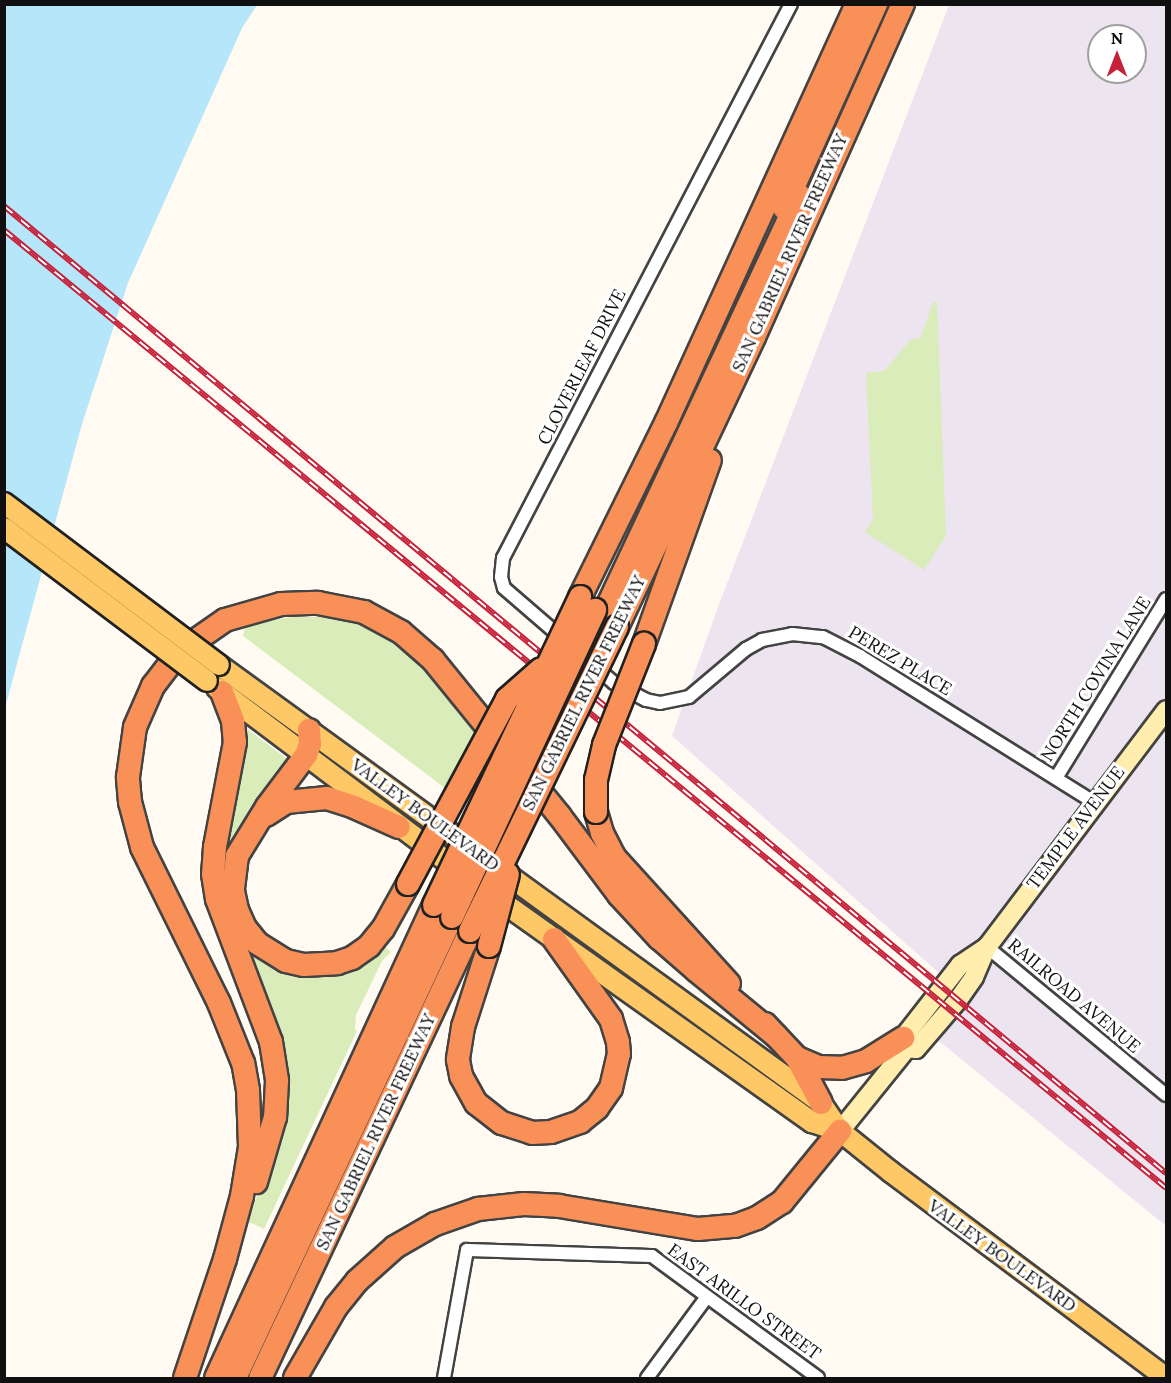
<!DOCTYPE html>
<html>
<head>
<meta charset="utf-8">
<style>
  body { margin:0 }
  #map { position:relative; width:1171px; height:1383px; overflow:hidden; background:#fffbf3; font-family:Lora,serif }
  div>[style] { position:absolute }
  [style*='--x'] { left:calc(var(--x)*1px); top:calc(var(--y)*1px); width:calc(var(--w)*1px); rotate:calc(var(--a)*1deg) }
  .industrial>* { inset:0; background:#ece4ee }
  .green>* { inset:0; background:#d9ecba }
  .water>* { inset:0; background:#b5e6f9 }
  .roads { filter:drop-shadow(2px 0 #434343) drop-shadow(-2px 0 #434343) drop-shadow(0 2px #434343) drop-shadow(0 -2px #434343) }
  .street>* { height:12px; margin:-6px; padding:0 6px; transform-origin:6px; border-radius:6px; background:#fff }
  .secondary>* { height:18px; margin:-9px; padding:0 9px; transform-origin:9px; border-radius:9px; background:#ffeeae }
  .primary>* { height:20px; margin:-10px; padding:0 10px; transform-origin:10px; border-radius:10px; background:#fdc865 }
  .highway>* { height:22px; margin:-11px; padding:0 11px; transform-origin:11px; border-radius:11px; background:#f99057 }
  .rail>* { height:6px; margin-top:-3px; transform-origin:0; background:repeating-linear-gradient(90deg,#fff 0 11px,#c6213a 0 22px); box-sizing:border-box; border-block:2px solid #c6213a }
  .bridges { filter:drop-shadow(2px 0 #212121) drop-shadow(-2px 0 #212121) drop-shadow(0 2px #212121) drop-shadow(0 -2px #212121) }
  .primary-bridge>* { height:20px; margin:-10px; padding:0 10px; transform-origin:10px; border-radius:10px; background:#fdc865 }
  .highway-bridge>* { height:22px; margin:-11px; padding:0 11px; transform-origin:11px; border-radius:11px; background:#f99057 }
  span { translate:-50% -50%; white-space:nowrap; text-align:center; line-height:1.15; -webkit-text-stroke:6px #fff; paint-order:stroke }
  .street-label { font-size:18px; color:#101010 }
  .frame { position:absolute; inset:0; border:6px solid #101010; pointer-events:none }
  .north { position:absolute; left:1087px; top:24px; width:60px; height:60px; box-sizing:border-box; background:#fff; border:2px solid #9f9f9f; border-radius:50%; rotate:0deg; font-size:16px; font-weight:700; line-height:24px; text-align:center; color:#101010 }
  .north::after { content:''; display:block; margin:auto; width:21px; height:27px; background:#c6213a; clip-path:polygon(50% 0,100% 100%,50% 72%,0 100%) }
</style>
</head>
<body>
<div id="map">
  <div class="industrial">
    <div style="clip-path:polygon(evenodd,949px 5px,1166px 5px,1166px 1226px,907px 1015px,939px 973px,672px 736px,718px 607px,949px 5px,1099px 36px,1135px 36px,1135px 72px,1099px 72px,1099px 36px)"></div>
  </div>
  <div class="green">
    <div style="clip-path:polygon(937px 301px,946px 536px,924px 570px,865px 532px,873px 519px,866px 373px,884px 371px,912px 338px,920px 339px,933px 303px)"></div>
    <div style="clip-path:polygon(293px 617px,352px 617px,408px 645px,483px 736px,449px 791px,243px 636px,245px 628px,267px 621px)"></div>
    <div style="clip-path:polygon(242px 725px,290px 761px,237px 834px,234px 917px,308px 973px,395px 928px,396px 930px,385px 947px,391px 952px,382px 961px,356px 1015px,355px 1029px,357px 1031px,264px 1229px,247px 1221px,286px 1124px,282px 1119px,221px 874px)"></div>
  </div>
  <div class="water">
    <div style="clip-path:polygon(5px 5px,257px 5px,242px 28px,128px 283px,82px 424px,5px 708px)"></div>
  </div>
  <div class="roads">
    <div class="street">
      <div style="--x:791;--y:4;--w:624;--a:117.47"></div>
      <div style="--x:503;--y:558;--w:19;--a:96"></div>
      <div style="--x:501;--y:577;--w:11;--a:75"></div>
      <div style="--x:504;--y:588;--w:145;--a:40.8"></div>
      <div style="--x:614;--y:683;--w:36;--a:28"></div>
      <div style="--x:646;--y:700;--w:14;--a:12"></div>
      <div style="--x:660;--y:703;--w:30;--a:-12"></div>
      <div style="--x:689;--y:697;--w:75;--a:-40.1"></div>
      <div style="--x:746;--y:649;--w:18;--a:-29"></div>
      <div style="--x:762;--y:640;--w:31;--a:-11"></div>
      <div style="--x:792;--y:634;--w:31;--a:6"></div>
      <div style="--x:823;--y:637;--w:42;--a:27.2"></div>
      <div style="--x:860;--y:656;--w:277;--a:32"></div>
      <div style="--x:1056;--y:778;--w:210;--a:-58.4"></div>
      <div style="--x:987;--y:947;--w:232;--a:39.6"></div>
      <div style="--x:444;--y:1378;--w:130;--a:-79.8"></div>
      <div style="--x:467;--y:1250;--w:185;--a:1.9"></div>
      <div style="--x:652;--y:1256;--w:206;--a:36.3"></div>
      <div style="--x:647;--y:1378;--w:99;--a:-53.6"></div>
    </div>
    <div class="secondary">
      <div style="--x:907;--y:1048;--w:9;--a:6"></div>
      <div style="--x:916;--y:1049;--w:65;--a:-49.4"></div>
      <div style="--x:958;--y:1000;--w:28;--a:-55"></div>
      <div style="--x:974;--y:977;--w:33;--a:-67"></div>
      <div style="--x:987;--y:947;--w:297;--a:-52.9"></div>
      <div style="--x:907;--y:1048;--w:11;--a:-112"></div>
      <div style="--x:903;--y:1038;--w:93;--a:-52"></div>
      <div style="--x:960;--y:965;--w:32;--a:-34"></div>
      <div style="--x:840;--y:1131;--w:107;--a:-51.1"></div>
    </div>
    <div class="primary">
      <div style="--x:219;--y:665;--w:315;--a:36"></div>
      <div style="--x:217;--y:688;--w:311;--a:37"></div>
      <div style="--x:498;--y:868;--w:399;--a:36"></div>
      <div style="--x:821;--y:1103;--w:34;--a:56"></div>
      <div style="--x:840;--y:1131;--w:65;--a:38.8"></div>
      <div style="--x:891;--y:1172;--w:344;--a:36.8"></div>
      <div style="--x:491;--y:894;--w:394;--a:35.4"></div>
      <div style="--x:812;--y:1122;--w:29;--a:18"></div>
    </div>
    <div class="highway">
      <div style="--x:784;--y:208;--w:224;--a:-65.7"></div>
      <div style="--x:580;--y:597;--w:194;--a:-63.7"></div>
      <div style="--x:666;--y:423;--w:460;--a:-65.5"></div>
      <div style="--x:603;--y:616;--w:464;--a:-64.9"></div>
      <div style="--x:617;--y:627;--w:321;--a:-64.7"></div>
      <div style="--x:754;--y:337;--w:365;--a:-65.9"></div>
      <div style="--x:644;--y:644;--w:195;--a:-70.3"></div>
      <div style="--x:222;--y:692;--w:31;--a:69"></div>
      <div style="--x:233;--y:721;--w:21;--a:85"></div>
      <div style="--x:235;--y:742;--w:107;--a:100.8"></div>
      <div style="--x:215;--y:847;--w:27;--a:94"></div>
      <div style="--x:213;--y:874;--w:25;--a:81"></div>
      <div style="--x:217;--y:899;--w:153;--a:69.3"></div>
      <div style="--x:271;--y:1042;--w:39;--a:81"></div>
      <div style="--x:277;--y:1081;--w:36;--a:93"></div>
      <div style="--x:275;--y:1117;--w:68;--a:106.3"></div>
      <div style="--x:309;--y:730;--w:14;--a:86"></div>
      <div style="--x:310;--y:744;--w:12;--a:110"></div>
      <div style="--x:306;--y:755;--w:65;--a:126.9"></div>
      <div style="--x:267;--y:807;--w:57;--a:121.5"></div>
      <div style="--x:237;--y:856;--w:35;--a:97"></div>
      <div style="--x:233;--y:891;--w:19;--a:78"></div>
      <div style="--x:237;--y:910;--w:20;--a:66"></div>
      <div style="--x:245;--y:928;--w:19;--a:51"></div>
      <div style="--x:257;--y:943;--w:34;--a:32"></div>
      <div style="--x:286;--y:961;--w:18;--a:13"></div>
      <div style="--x:304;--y:965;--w:33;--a:-3"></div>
      <div style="--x:337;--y:963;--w:16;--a:-18"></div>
      <div style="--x:352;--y:958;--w:21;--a:-35"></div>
      <div style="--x:369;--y:946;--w:22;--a:-51"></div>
      <div style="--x:383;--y:929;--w:51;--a:-60.9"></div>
      <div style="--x:596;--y:812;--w:22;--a:74"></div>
      <div style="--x:602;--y:833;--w:27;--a:63"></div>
      <div style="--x:614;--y:857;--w:171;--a:47.8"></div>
      <div style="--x:266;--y:815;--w:24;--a:-33"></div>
      <div style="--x:286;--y:802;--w:41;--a:-5.6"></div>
      <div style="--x:327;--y:798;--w:28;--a:18"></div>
      <div style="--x:354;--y:807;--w:49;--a:24"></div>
      <div style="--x:489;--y:946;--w:85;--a:107.8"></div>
      <div style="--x:463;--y:1027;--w:33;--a:99"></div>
      <div style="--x:458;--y:1060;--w:16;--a:79"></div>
      <div style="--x:461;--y:1076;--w:31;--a:61"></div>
      <div style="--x:476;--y:1103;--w:33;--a:38"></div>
      <div style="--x:502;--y:1123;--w:32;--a:18"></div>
      <div style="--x:532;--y:1133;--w:19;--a:-3"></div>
      <div style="--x:551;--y:1132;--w:31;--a:-19"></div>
      <div style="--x:580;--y:1122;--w:22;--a:-39"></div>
      <div style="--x:597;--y:1108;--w:24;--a:-55"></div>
      <div style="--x:611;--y:1088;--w:35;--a:-77"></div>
      <div style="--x:619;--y:1054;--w:12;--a:-95"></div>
      <div style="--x:618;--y:1042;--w:24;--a:-107"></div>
      <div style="--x:611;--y:1019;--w:98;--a:-125.5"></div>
      <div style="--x:765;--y:1024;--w:47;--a:46.7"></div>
      <div style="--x:797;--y:1058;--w:51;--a:61.9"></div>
      <div style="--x:797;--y:1058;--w:23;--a:23"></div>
      <div style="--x:818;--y:1067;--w:24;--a:2"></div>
      <div style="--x:842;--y:1068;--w:25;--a:-16"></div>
      <div style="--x:866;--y:1061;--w:44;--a:-31.9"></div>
      <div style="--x:185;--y:1378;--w:126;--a:-71.4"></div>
      <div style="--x:225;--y:1259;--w:65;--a:-74.9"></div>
      <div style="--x:242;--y:1196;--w:50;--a:-80.7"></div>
      <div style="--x:250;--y:1147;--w:57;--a:-92"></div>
      <div style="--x:248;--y:1090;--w:27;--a:-100"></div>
      <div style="--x:243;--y:1063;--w:65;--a:-111.8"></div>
      <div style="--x:219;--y:1003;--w:174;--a:-116.3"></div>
      <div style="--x:142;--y:847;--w:47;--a:-104.9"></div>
      <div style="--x:130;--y:802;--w:25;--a:-95"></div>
      <div style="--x:128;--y:777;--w:50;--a:-82"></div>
      <div style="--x:135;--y:727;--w:45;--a:-66.3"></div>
      <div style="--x:153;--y:686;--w:43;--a:-52.6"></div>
      <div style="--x:179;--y:652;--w:56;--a:-34.8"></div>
      <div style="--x:225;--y:620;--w:58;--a:-15.9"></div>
      <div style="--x:281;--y:604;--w:37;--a:-2"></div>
      <div style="--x:318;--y:603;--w:47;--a:11.1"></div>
      <div style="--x:364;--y:612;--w:42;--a:28.4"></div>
      <div style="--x:401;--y:632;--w:43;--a:41.2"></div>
      <div style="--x:433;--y:660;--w:200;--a:50.9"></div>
      <div style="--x:559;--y:815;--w:100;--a:53.1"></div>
      <div style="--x:619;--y:895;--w:59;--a:47.1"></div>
      <div style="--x:659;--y:938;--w:50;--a:41"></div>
      <div style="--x:697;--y:971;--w:101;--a:39.4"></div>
      <div style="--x:216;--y:1378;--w:521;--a:-65.26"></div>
      <div style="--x:235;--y:1378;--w:510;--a:-64.79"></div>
      <div style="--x:260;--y:1378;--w:494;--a:-64.8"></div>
      <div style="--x:295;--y:1378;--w:82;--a:-60"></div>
      <div style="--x:336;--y:1307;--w:33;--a:-51"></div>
      <div style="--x:357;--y:1281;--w:51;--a:-41.8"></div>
      <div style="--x:395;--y:1247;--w:46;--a:-29.9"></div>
      <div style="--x:435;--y:1224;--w:46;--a:-19.2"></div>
      <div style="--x:478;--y:1209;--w:46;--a:-6.2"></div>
      <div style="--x:524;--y:1204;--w:35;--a:3"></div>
      <div style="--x:559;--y:1206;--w:141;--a:9.4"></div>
      <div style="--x:698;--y:1229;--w:37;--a:-5"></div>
      <div style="--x:735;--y:1226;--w:23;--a:-20"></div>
      <div style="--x:757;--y:1218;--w:30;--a:-33"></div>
      <div style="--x:782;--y:1202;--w:92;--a:-50.8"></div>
    </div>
  </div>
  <div class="rail">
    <div style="--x:4;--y:206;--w:1512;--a:39.77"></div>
    <div style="--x:4;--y:230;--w:1506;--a:39.5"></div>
  </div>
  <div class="bridges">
    <div class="primary-bridge">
      <div style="--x:4;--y:503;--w:269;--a:37"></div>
      <div style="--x:4;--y:528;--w:254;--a:37"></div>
    </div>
    <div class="highway-bridge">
      <div style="--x:596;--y:812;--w:32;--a:-90"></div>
      <div style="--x:596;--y:780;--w:36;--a:-77"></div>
      <div style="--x:604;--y:745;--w:109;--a:-68.4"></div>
      <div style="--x:408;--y:884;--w:210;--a:-61.8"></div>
      <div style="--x:507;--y:699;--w:45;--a:-41.4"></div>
      <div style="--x:434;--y:905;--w:341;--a:-64.6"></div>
      <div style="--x:452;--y:917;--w:339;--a:-65"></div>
      <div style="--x:470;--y:931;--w:338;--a:-64.2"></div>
      <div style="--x:489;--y:946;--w:74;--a:-75.2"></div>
    </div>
  </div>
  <div class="street-label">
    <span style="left:790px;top:253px;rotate:-66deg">SAN GABRIEL RIVER FREEWAY</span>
    <span style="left:582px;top:367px;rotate:-63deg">CLOVERLEAF DRIVE</span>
    <span style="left:900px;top:661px;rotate:31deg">PEREZ PLACE</span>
    <span style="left:1096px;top:679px;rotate:-58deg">NORTH COVINA LANE</span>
    <span style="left:584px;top:693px;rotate:-64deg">SAN GABRIEL RIVER FREEWAY</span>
    <span style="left:425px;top:815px;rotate:36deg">VALLEY BOULEVARD</span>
    <span style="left:1076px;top:828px;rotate:-53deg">TEMPLE AVENUE</span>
    <span style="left:1074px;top:996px;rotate:40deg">RAILROAD AVENUE</span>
    <span style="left:376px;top:1132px;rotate:-65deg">SAN GABRIEL RIVER FREEWAY</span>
    <span style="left:1002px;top:1256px;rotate:36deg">VALLEY BOULEVARD</span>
    <span style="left:744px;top:1302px;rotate:36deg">EAST ARILLO STREET</span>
  </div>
  <div class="frame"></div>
  <div class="north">N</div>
</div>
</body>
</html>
